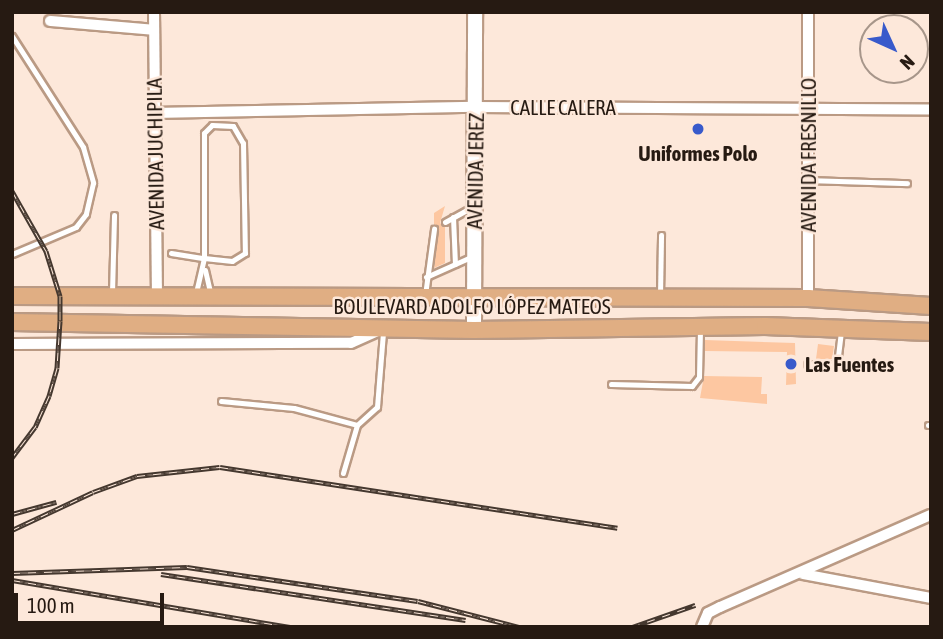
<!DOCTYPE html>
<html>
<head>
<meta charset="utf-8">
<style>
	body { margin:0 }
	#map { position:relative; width:943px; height:639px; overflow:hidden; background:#fde8da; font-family:"Asap Condensed",sans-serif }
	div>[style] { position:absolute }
	.building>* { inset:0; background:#fdc7a1 }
	.roads { filter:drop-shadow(2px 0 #ba9a84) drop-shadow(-2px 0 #ba9a84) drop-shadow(0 2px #ba9a84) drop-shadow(0 -2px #ba9a84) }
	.lane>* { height:5px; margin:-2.5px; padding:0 2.5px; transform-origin:2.5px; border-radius:2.5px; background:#fff }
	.street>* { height:10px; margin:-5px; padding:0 5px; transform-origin:5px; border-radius:5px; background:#fff }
	.secondary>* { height:14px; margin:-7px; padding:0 7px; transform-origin:7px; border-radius:7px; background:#fff }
	.primary>* { height:16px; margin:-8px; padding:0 8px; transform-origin:8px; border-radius:8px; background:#e0ae83 }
	.rail>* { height:5px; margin-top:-2.5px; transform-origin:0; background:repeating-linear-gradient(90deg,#fde8da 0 8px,#45382f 0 16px); box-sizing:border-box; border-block:2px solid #45382f }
	.dots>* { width:19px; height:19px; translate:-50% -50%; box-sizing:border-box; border:4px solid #fde8da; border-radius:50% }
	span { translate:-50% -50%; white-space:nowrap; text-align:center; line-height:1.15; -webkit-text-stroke:5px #fde8da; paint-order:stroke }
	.street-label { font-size:21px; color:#261a12 }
	.poi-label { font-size:21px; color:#261a12; font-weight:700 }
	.left { translate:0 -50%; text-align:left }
	.frame { position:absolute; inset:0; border:14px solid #261a12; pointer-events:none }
	.north { position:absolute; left:859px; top:14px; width:70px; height:70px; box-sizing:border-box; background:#fde8da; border:2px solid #a7968a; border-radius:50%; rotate:135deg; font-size:19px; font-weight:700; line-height:28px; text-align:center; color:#261a12 }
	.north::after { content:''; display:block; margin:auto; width:24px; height:32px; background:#385acb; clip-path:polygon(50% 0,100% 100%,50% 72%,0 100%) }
	.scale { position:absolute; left:14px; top:593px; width:150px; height:32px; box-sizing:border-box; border:4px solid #261a12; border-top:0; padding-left:9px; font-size:21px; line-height:24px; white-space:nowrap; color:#261a12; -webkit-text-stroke:5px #fde8da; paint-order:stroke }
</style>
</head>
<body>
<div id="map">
	<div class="building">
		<div style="clip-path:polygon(445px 206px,440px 223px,445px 227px,445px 263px,434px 268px,439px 229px,434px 224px,434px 213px)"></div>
		<div style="clip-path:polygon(705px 340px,795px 343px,796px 384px,786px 385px,787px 352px,705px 351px)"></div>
		<div style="clip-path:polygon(818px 344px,834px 346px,832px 359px,816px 359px)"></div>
		<div style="clip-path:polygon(704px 376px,762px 377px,761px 394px,767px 394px,767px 404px,700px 398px)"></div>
	</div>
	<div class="roads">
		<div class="lane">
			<div style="left:12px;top:36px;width:132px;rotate:57.4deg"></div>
			<div style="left:83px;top:147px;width:37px;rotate:74deg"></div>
			<div style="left:93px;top:183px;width:32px;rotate:103deg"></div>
			<div style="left:86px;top:214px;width:16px;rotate:128deg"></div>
			<div style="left:76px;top:227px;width:69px;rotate:157.1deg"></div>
			<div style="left:809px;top:180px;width:98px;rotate:1.8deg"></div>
			<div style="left:453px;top:217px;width:47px;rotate:87.6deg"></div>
			<div style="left:445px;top:222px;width:31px;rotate:-29deg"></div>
			<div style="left:171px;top:253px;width:33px;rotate:9deg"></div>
			<div style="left:204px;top:258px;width:125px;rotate:-90deg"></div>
			<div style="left:204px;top:133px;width:11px;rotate:-45deg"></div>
			<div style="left:212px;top:125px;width:21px;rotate:3deg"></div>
			<div style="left:233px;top:126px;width:20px;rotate:60deg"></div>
			<div style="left:243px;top:143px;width:110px;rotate:89deg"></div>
			<div style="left:245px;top:253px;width:15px;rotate:148deg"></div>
			<div style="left:232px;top:261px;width:28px;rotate:-174deg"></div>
			<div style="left:204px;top:258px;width:36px;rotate:103deg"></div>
			<div style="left:205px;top:270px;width:26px;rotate:77deg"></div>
			<div style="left:426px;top:277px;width:51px;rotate:-24.1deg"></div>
			<div style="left:112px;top:293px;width:78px;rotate:-88.5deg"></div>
			<div style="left:425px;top:295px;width:67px;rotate:-82.2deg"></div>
			<div style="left:660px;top:295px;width:60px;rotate:-89deg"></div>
			<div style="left:807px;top:364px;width:30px"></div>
			<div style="left:837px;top:364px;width:32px;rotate:-83deg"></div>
			<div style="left:611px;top:384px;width:81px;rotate:1.4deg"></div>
			<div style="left:692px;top:386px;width:11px;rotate:-52deg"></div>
			<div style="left:699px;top:377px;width:48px;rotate:-88.8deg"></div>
			<div style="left:221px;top:401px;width:73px;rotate:5.5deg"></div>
			<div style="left:294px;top:408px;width:65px;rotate:15.1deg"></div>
			<div style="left:357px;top:425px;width:50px;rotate:106.3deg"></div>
			<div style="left:357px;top:425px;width:27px;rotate:-42deg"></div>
			<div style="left:377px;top:407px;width:75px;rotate:-85.4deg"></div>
			<div style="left:928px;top:425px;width:3px"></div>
		</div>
		<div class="street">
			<div style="left:154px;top:12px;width:284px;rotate:89.4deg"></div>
			<div style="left:50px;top:21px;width:104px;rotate:4.9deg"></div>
			<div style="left:153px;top:113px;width:322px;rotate:-1.1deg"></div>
			<div style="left:475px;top:107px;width:456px;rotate:0.3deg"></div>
			<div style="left:808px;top:298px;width:286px;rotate:-90deg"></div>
			<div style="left:12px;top:344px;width:339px;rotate:-0.2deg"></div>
			<div style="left:351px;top:343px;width:30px;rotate:-24deg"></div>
			<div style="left:803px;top:574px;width:130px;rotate:10.6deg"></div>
			<div style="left:702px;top:627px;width:15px;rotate:-67deg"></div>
			<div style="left:708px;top:613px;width:13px;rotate:-27deg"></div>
			<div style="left:720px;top:607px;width:230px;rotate:-23.6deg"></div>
		</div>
		<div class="secondary">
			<div style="left:474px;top:330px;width:318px;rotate:-89.8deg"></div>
		</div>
		<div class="primary">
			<div style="left:12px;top:296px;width:796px;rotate:0.14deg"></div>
			<div style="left:808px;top:298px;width:123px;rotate:3.7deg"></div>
			<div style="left:12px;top:322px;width:462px;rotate:1deg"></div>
			<div style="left:474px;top:330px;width:291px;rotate:-0.8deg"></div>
			<div style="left:765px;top:326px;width:166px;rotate:2.1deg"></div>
		</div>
	</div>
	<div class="rail">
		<div style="left:12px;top:191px;width:69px;rotate:60.5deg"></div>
		<div style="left:46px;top:251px;width:47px;rotate:72.7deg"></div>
		<div style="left:60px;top:296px;width:25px;rotate:90deg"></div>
		<div style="left:60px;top:321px;width:47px;rotate:93.7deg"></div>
		<div style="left:57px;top:368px;width:29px;rotate:106deg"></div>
		<div style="left:49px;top:396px;width:34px;rotate:114deg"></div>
		<div style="left:35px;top:427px;width:39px;rotate:127deg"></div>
		<div style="left:12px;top:514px;width:46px;rotate:-15.3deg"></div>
		<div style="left:12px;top:530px;width:89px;rotate:-25.1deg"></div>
		<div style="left:93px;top:492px;width:47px;rotate:-20deg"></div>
		<div style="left:137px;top:476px;width:83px;rotate:-6.2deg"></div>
		<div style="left:220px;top:467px;width:402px;rotate:8.7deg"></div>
		<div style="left:12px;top:573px;width:175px;rotate:-2deg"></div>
		<div style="left:187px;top:567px;width:233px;rotate:8.4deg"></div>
		<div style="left:418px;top:601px;width:104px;rotate:14.4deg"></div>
		<div style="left:161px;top:574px;width:308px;rotate:8.6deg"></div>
		<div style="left:12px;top:580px;width:282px;rotate:9.6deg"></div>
		<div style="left:632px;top:627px;width:67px;rotate:-19.2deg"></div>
	</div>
	<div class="dots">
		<div style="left:698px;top:129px;background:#385acb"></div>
		<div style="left:791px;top:364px;background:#385acb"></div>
	</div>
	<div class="street-label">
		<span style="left:563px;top:107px">CALLE CALERA</span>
		<span style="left:155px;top:154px;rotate:-91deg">AVENIDA JUCHIPILA</span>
		<span style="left:808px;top:155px;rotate:-90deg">AVENIDA FRESNILLO</span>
		<span style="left:475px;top:171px;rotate:-89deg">AVENIDA JEREZ</span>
		<span style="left:472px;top:306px">BOULEVARD ADOLFO LÓPEZ MATEOS</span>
	</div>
	<div class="poi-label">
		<span style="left:698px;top:153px">Uniformes Polo</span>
		<span class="left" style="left:805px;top:364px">Las Fuentes</span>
	</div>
	<div class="frame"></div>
	<div class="north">N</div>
	<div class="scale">100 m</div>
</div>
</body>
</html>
